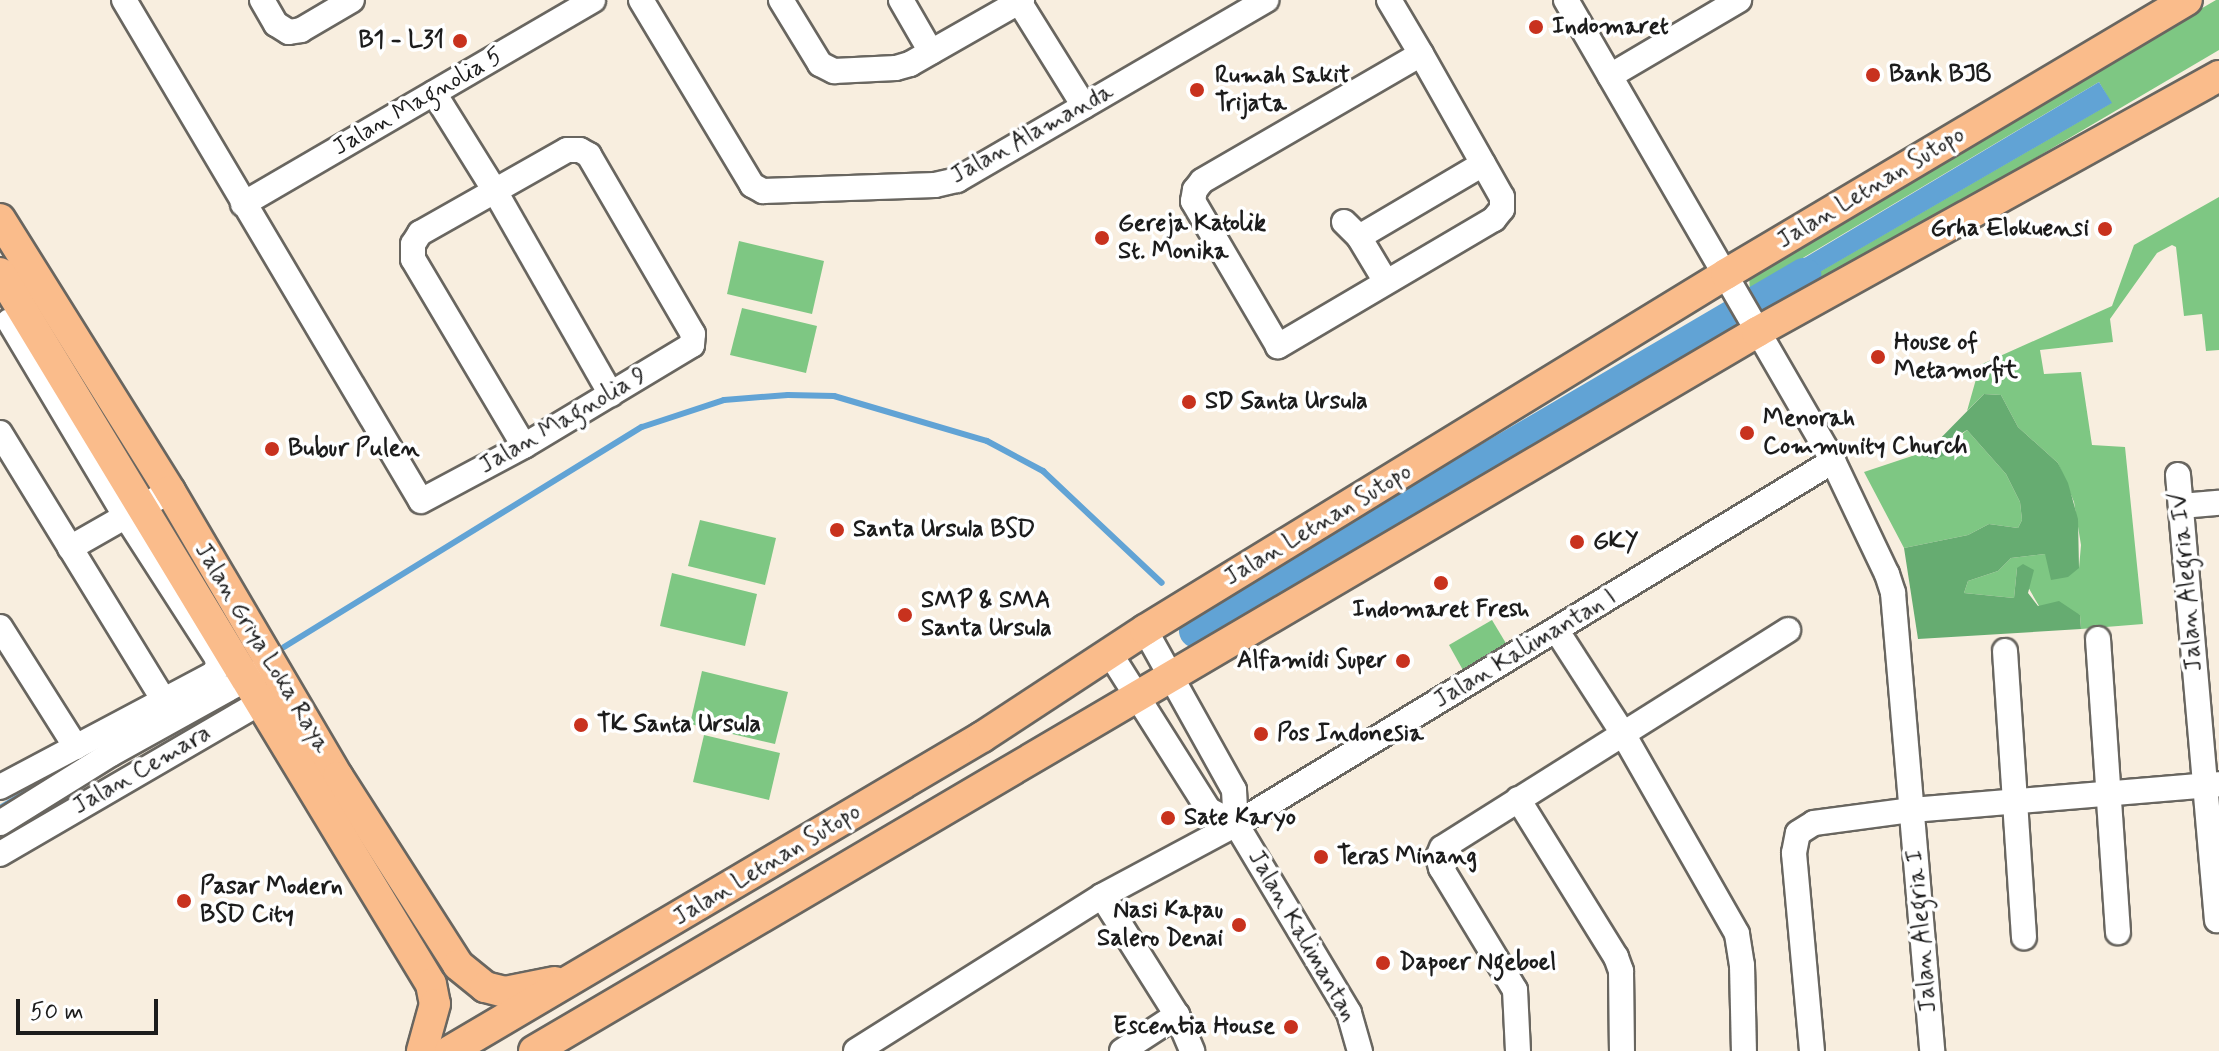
<!DOCTYPE html>
<html>
<head>
<meta charset="utf-8">
<style>
	body { margin:0 }
	#map { position:relative; width:2219px; height:1051px; overflow:hidden; background:#f8eedf; font-family:Mynerve,sans-serif }
	div>[style] { position:absolute }
	.green>* { inset:0; background:#7ec783 }
	.forest>* { inset:0; background:#66ac71 }
	.water>* { inset:0; background:#61a3d5 }
	.stream>* { height:6px; margin:-3px; padding:0 3px; transform-origin:3px; border-radius:3px; background:#61a3d5 }
	.river>* { height:34px; margin:-17px; padding:0 17px; transform-origin:17px; border-radius:17px; background:#61a3d5 }
	.roads { filter:drop-shadow(2px 0 #696660) drop-shadow(-2px 0 #696660) drop-shadow(0 2px #696660) drop-shadow(0 -2px #696660) }
	.minor>* { height:24px; margin:-12px; padding:0 12px; transform-origin:12px; border-radius:12px; background:#fff }
	.major>* { height:30px; margin:-15px; padding:0 15px; transform-origin:15px; border-radius:15px; background:#fabc8b }
	.dots>* { width:22px; height:22px; translate:-50% -50%; box-sizing:border-box; border:4px solid #fff; border-radius:50% }
	span { translate:-50% -50%; white-space:nowrap; text-align:center; line-height:1.15; -webkit-text-stroke:7px #fff; paint-order:stroke }
	.poi-label { font-size:24px; color:#1c1c1c; font-weight:700 }
	.left { translate:0 -50%; text-align:left }
	.right { translate:-100% -50%; text-align:right }
	.street-label { font-size:24px; color:#1c1c1c }
	.scale { position:absolute; left:16px; top:999px; width:142px; height:36px; box-sizing:border-box; border:4px solid #1c1c1c; border-top:0; padding-left:10px; font-size:24px; line-height:28px; white-space:nowrap; color:#1c1c1c; -webkit-text-stroke:6px #fff; paint-order:stroke }
</style>
</head>
<body>
<div id="map">
	<div class="green">
		<div style="clip-path:polygon(evenodd,2216px 0,2219px 0,2219px 50px,1770px 314px,1758px 310px,1750px 296px,1749px 272px,2216px 0,2099px 82px,2111px 103px,1767px 302px,1759px 284px,2099px 82px)"></div>
		<div style="clip-path:polygon(2219px 197px,2219px 350px,2206px 351px,2202px 314px,2184px 316px,2176px 247px,2172px 245px,2157px 253px,2110px 319px,2113px 342px,2040px 350px,2044px 374px,2081px 372px,2092px 445px,2125px 447px,2143px 624px,2081px 629px,2080px 615px,2039px 606px,2017px 568px,2014px 598px,1964px 593px,1968px 581px,1998px 571px,2011px 558px,2045px 554px,2079px 568px,2081px 545px,2074px 502px,2058px 463px,2018px 427px,2001px 395px,1984px 394px,1967px 411px,1980px 365px,2112px 306px,2134px 245px)"></div>
		<div style="clip-path:polygon(739px 241px,824px 261px,812px 314px,727px 294px)"></div>
		<div style="clip-path:polygon(742px 308px,817px 326px,806px 373px,730px 355px)"></div>
		<div style="clip-path:polygon(1967px 430px,2006px 474px,2020px 502px,2022px 520px,2018px 528px,1989px 524px,1968px 535px,1904px 548px,1864px 472px,1921px 453px,1932px 460px)"></div>
		<div style="clip-path:polygon(700px 520px,776px 538px,765px 585px,688px 566px)"></div>
		<div style="clip-path:polygon(672px 573px,757px 594px,745px 646px,660px 626px)"></div>
		<div style="clip-path:polygon(1492px 620px,1507px 645px,1464px 672px,1449px 645px)"></div>
		<div style="clip-path:polygon(702px 671px,788px 692px,775px 744px,690px 724px)"></div>
		<div style="clip-path:polygon(704px 735px,780px 753px,769px 800px,693px 782px)"></div>
	</div>
	<div class="forest">
		<div style="clip-path:polygon(1984px 394px,2001px 395px,2018px 427px,2058px 463px,2068px 483px,2078px 519px,2079px 568px,2068px 577px,2051px 580px,2045px 554px,2011px 558px,1998px 571px,1968px 581px,1964px 593px,2014px 598px,2017px 568px,2023px 564px,2034px 570px,2028px 593px,2038px 606px,2059px 601px,2080px 615px,2081px 629px,1918px 639px,1904px 548px,1968px 535px,1989px 524px,2018px 528px,2022px 520px,2020px 502px,2006px 474px,1967px 430px,1959px 435px,1959px 448px,1951px 453px,1932px 460px,1921px 453px,1928px 451px)"></div>
	</div>
	<div class="water">
		<div style="clip-path:polygon(2099px 82px,2112px 103px,1768px 302px,1759px 285px)"></div>
	</div>
	<div class="stream">
		<div style="left:284px;top:647px;width:420px;rotate:-31.6deg"></div>
		<div style="left:642px;top:427px;width:86px;rotate:-18.2deg"></div>
		<div style="left:724px;top:400px;width:64px;rotate:-4.5deg"></div>
		<div style="left:788px;top:395px;width:46px;rotate:1.2deg"></div>
		<div style="left:834px;top:396px;width:159px;rotate:16.4deg"></div>
		<div style="left:987px;top:441px;width:64px;rotate:28.2deg"></div>
		<div style="left:1043px;top:471px;width:163px;rotate:43.3deg"></div>
		<div style="left:0;top:808px;width:56px;rotate:-31.1deg"></div>
	</div>
	<div class="river">
		<div style="left:1196px;top:631px;width:705px;rotate:-30.35deg"></div>
	</div>
	<div class="roads">
		<div class="minor">
			<div style="left:124px;top:0;width:582px;rotate:59.34deg"></div>
			<div style="left:421px;top:501px;width:117px;rotate:-28.1deg"></div>
			<div style="left:524px;top:446px;width:196px;rotate:-31deg"></div>
			<div style="left:692px;top:345px;width:11px;rotate:-85deg"></div>
			<div style="left:693px;top:334px;width:207px;rotate:-120.2deg"></div>
			<div style="left:589px;top:155px;width:10px;rotate:-151deg"></div>
			<div style="left:580px;top:150px;width:13px;rotate:180deg"></div>
			<div style="left:567px;top:150px;width:169px;rotate:150.5deg"></div>
			<div style="left:420px;top:233px;width:13px;rotate:122deg"></div>
			<div style="left:413px;top:244px;width:15px;rotate:90deg"></div>
			<div style="left:413px;top:259px;width:217px;rotate:59.3deg"></div>
			<div style="left:262px;top:0;width:28px;rotate:60deg"></div>
			<div style="left:276px;top:24px;width:15px;rotate:32deg"></div>
			<div style="left:289px;top:32px;width:12px;rotate:-9deg"></div>
			<div style="left:301px;top:30px;width:59px;rotate:-30.5deg"></div>
			<div style="left:641px;top:0;width:216px;rotate:59deg"></div>
			<div style="left:752px;top:185px;width:13px;rotate:29deg"></div>
			<div style="left:763px;top:191px;width:172px;rotate:-2deg"></div>
			<div style="left:935px;top:185px;width:23px;rotate:-13deg"></div>
			<div style="left:957px;top:180px;width:358px;rotate:-30.2deg"></div>
			<div style="left:781px;top:0;width:75px;rotate:58.6deg"></div>
			<div style="left:820px;top:64px;width:16px;rotate:27deg"></div>
			<div style="left:834px;top:71px;width:62px;rotate:-2.8deg"></div>
			<div style="left:896px;top:68px;width:15px;rotate:-16deg"></div>
			<div style="left:910px;top:64px;width:129px;rotate:-29.7deg"></div>
			<div style="left:901px;top:0;width:60px;rotate:60deg"></div>
			<div style="left:1018px;top:0;width:125px;rotate:58.1deg"></div>
			<div style="left:1389px;top:0;width:63px;rotate:59.3deg"></div>
			<div style="left:1421px;top:54px;width:164px;rotate:60.5deg"></div>
			<div style="left:1502px;top:197px;width:12px;rotate:90deg"></div>
			<div style="left:1502px;top:209px;width:13px;rotate:129deg"></div>
			<div style="left:1494px;top:219px;width:251px;rotate:149.5deg"></div>
			<div style="left:1278px;top:346px;width:168px;rotate:-120.4deg"></div>
			<div style="left:1193px;top:201px;width:11px;rotate:-80deg"></div>
			<div style="left:1195px;top:190px;width:11px;rotate:-52deg"></div>
			<div style="left:1202px;top:181px;width:253px;rotate:-30.1deg"></div>
			<div style="left:1566px;top:0;width:533px;rotate:59.92deg"></div>
			<div style="left:1833px;top:461px;width:125px;rotate:64.5deg"></div>
			<div style="left:1887px;top:574px;width:20px;rotate:72deg"></div>
			<div style="left:1893px;top:593px;width:460px;rotate:85.1deg"></div>
			<div style="left:1610px;top:76px;width:150px;rotate:-30.5deg"></div>
			<div style="left:434px;top:93px;width:115px;rotate:58.1deg"></div>
			<div style="left:495px;top:191px;width:234px;rotate:60.3deg"></div>
			<div style="left:243px;top:204px;width:405px;rotate:-30.2deg"></div>
			<div style="left:1344px;top:222px;width:21px;rotate:45deg"></div>
			<div style="left:1359px;top:237px;width:52px;rotate:59deg"></div>
			<div style="left:1359px;top:237px;width:144px;rotate:-30.5deg"></div>
			<div style="left:0;top:433px;width:312px;rotate:58.5deg"></div>
			<div style="left:2178px;top:475px;width:447px;rotate:85deg"></div>
			<div style="left:2181px;top:506px;width:38px;rotate:-5deg"></div>
			<div style="left:70px;top:548px;width:115px;rotate:-29.7deg"></div>
			<div style="left:0;top:627px;width:142px;rotate:57.7deg"></div>
			<div style="left:1145px;top:630px;width:183px;rotate:60.9deg"></div>
			<div style="left:1234px;top:790px;width:34px;rotate:87deg"></div>
			<div style="left:1236px;top:824px;width:220px;rotate:59.1deg"></div>
			<div style="left:1349px;top:1013px;width:40px;rotate:74deg"></div>
			<div style="left:1557px;top:631px;width:120px;rotate:57.2deg"></div>
			<div style="left:1622px;top:732px;width:232px;rotate:60.3deg"></div>
			<div style="left:1737px;top:934px;width:31px;rotate:81deg"></div>
			<div style="left:1742px;top:965px;width:86px;rotate:88.7deg"></div>
			<div style="left:2098px;top:639px;width:294px;rotate:86.1deg"></div>
			<div style="left:2005px;top:651px;width:287px;rotate:86.2deg"></div>
			<div style="left:1109px;top:652px;width:187px;rotate:57.7deg"></div>
			<div style="left:1209px;top:810px;width:30px;rotate:27deg"></div>
			<div style="left:0;top:787px;width:241px;rotate:-27.9deg"></div>
			<div style="left:213px;top:674px;width:9px;rotate:-54deg"></div>
			<div style="left:218px;top:667px;width:9px;rotate:-96deg"></div>
			<div style="left:217px;top:658px;width:168px;rotate:-122.8deg"></div>
			<div style="left:126px;top:517px;width:228px;rotate:-120.8deg"></div>
			<div style="left:1518px;top:799px;width:186px;rotate:58.2deg"></div>
			<div style="left:1616px;top:957px;width:15px;rotate:70deg"></div>
			<div style="left:1621px;top:971px;width:80px;rotate:89.3deg"></div>
			<div style="left:0;top:823px;width:131px;rotate:-31.9deg"></div>
			<div style="left:111px;top:754px;width:169px;rotate:-29deg"></div>
			<div style="left:0;top:854px;width:318px;rotate:-30.2deg"></div>
			<div style="left:1102px;top:896px;width:141px;rotate:57.8deg"></div>
			<div style="left:1177px;top:1015px;width:39px;rotate:67deg"></div>
			<div style="left:856px;top:1051px;width:291px;rotate:-32.2deg"></div>
			<div style="left:1102px;top:896px;width:152px;rotate:-28.2deg"></div>
			<div style="left:1236px;top:824px;width:699px;rotate:-31.3deg"></div>
			<div style="left:1122px;top:1051px;width:66px;rotate:-33.2deg"></div>
			<div style="left:1518px;top:1051px;width:61px;rotate:-92.8deg"></div>
			<div style="left:1515px;top:990px;width:143px;rotate:-121.2deg"></div>
			<div style="left:1441px;top:868px;width:11px;rotate:-105deg"></div>
			<div style="left:1438px;top:857px;width:10px;rotate:-66deg"></div>
			<div style="left:1442px;top:848px;width:409px;rotate:-32.2deg"></div>
			<div style="left:1812px;top:1051px;width:199px;rotate:-95.2deg"></div>
			<div style="left:1794px;top:853px;width:20px;rotate:-79deg"></div>
			<div style="left:1798px;top:833px;width:19px;rotate:-32deg"></div>
			<div style="left:1814px;top:823px;width:99px;rotate:-7.6deg"></div>
			<div style="left:1912px;top:810px;width:308px;rotate:-4.8deg"></div>
		</div>
		<div class="major">
			<div style="left:0;top:219px;width:321px;rotate:58deg"></div>
			<div style="left:170px;top:491px;width:332px;rotate:59.6deg"></div>
			<div style="left:338px;top:777px;width:223px;rotate:57.4deg"></div>
			<div style="left:458px;top:965px;width:35px;rotate:39deg"></div>
			<div style="left:485px;top:987px;width:21px;rotate:14deg"></div>
			<div style="left:505px;top:992px;width:51px;rotate:-11.3deg"></div>
			<div style="left:0;top:273px;width:831px;rotate:58.78deg"></div>
			<div style="left:431px;top:984px;width:20px;rotate:79deg"></div>
			<div style="left:435px;top:1004px;width:49px;rotate:105.5deg"></div>
			<div style="left:450px;top:1051px;width:618px;rotate:-30.55deg"></div>
			<div style="left:982px;top:737px;width:195px;rotate:-33.3deg"></div>
			<div style="left:1145px;top:630px;width:681px;rotate:-31.5deg"></div>
			<div style="left:1726px;top:274px;width:536px;rotate:-30.73deg"></div>
			<div style="left:534px;top:1051px;width:1419px;rotate:-30.45deg"></div>
			<div style="left:1757px;top:332px;width:528px;rotate:-28.99deg"></div>
		</div>
	</div>
	<div class="dots">
		<div style="left:1536px;top:27px;background:#c8321e"></div>
		<div style="left:460px;top:41px;background:#c8321e"></div>
		<div style="left:1873px;top:75px;background:#c8321e"></div>
		<div style="left:1197px;top:90px;background:#c8321e"></div>
		<div style="left:2105px;top:229px;background:#c8321e"></div>
		<div style="left:1102px;top:238px;background:#c8321e"></div>
		<div style="left:1878px;top:357px;background:#c8321e"></div>
		<div style="left:1189px;top:402px;background:#c8321e"></div>
		<div style="left:1747px;top:433px;background:#c8321e"></div>
		<div style="left:272px;top:449px;background:#c8321e"></div>
		<div style="left:837px;top:530px;background:#c8321e"></div>
		<div style="left:1577px;top:542px;background:#c8321e"></div>
		<div style="left:1441px;top:583px;background:#c8321e"></div>
		<div style="left:905px;top:615px;background:#c8321e"></div>
		<div style="left:1403px;top:661px;background:#c8321e"></div>
		<div style="left:581px;top:725px;background:#c8321e"></div>
		<div style="left:1261px;top:734px;background:#c8321e"></div>
		<div style="left:1168px;top:818px;background:#c8321e"></div>
		<div style="left:1321px;top:857px;background:#c8321e"></div>
		<div style="left:184px;top:901px;background:#c8321e"></div>
		<div style="left:1239px;top:925px;background:#c8321e"></div>
		<div style="left:1383px;top:963px;background:#c8321e"></div>
		<div style="left:1291px;top:1027px;background:#c8321e"></div>
	</div>
	<div class="poi-label">
		<span class="left" style="left:1552px;top:27px">Indomaret</span>
		<span class="right" style="left:444px;top:41px">B1 - L31</span>
		<span class="left" style="left:1889px;top:75px">Bank BJB</span>
		<span class="left" style="left:1215px;top:90px">Rumah Sakit<br>Trijata</span>
		<span class="left" style="left:1118px;top:238px">Gereja Katolik<br>St. Monika</span>
		<span class="right" style="left:2089px;top:229px">Grha Elokuensi</span>
		<span class="left" style="left:1894px;top:357px">House of<br>Metamorfit</span>
		<span class="left" style="left:1205px;top:402px">SD Santa Ursula</span>
		<span class="left" style="left:1763px;top:433px">Menorah<br>Community Church</span>
		<span class="left" style="left:288px;top:449px">Bubur Pulen</span>
		<span class="left" style="left:853px;top:530px">Santa Ursula BSD</span>
		<span class="left" style="left:1593px;top:542px">GKY</span>
		<span class="left" style="left:921px;top:615px">SMP &amp; SMA<br>Santa Ursula</span>
		<span style="left:1441px;top:610px">Indomaret Fresh</span>
		<span class="right" style="left:1387px;top:661px">Alfamidi Super</span>
		<span class="left" style="left:597px;top:725px">TK Santa Ursula</span>
		<span class="left" style="left:1277px;top:734px">Pos Indonesia</span>
		<span class="left" style="left:1184px;top:818px">Sate Karyo</span>
		<span class="left" style="left:1337px;top:857px">Teras Minang</span>
		<span class="left" style="left:200px;top:901px">Pasar Modern<br>BSD City</span>
		<span class="right" style="left:1223px;top:925px">Nasi Kapau<br>Salero Denai</span>
		<span class="left" style="left:1399px;top:963px">Dapoer Ngeboel</span>
		<span class="right" style="left:1275px;top:1027px">Escentia House</span>
	</div>
	<div class="street-label">
		<span style="left:418px;top:102px;rotate:-30deg">Jalan Magnolia 5</span>
		<span style="left:1032px;top:134px;rotate:-29deg">Jalan Alamanda</span>
		<span style="left:1871px;top:188px;rotate:-31deg">Jalan Letnan Sutopo</span>
		<span style="left:563px;top:421px;rotate:-30deg">Jalan Magnolia 9</span>
		<span style="left:1318px;top:525px;rotate:-31deg">Jalan Letnan Sutopo</span>
		<span style="left:2187px;top:582px;rotate:-95deg">Jalan Alegria IV</span>
		<span style="left:262px;top:648px;rotate:59deg">Jalan Griya Loka Raya</span>
		<span style="left:1525px;top:649px;rotate:-31deg">Jalan Kalimantan I</span>
		<span style="left:142px;top:770px;rotate:-30deg">Jalan Cemara</span>
		<span style="left:767px;top:865px;rotate:-31deg">Jalan Letnan Sutopo</span>
		<span style="left:1922px;top:931px;rotate:-95deg">Jalan Alegria I</span>
		<span style="left:1302px;top:936px;rotate:60deg">Jalan Kalimantan</span>
	</div>
	<div class="scale">50 m</div>
</div>
</body>
</html>
